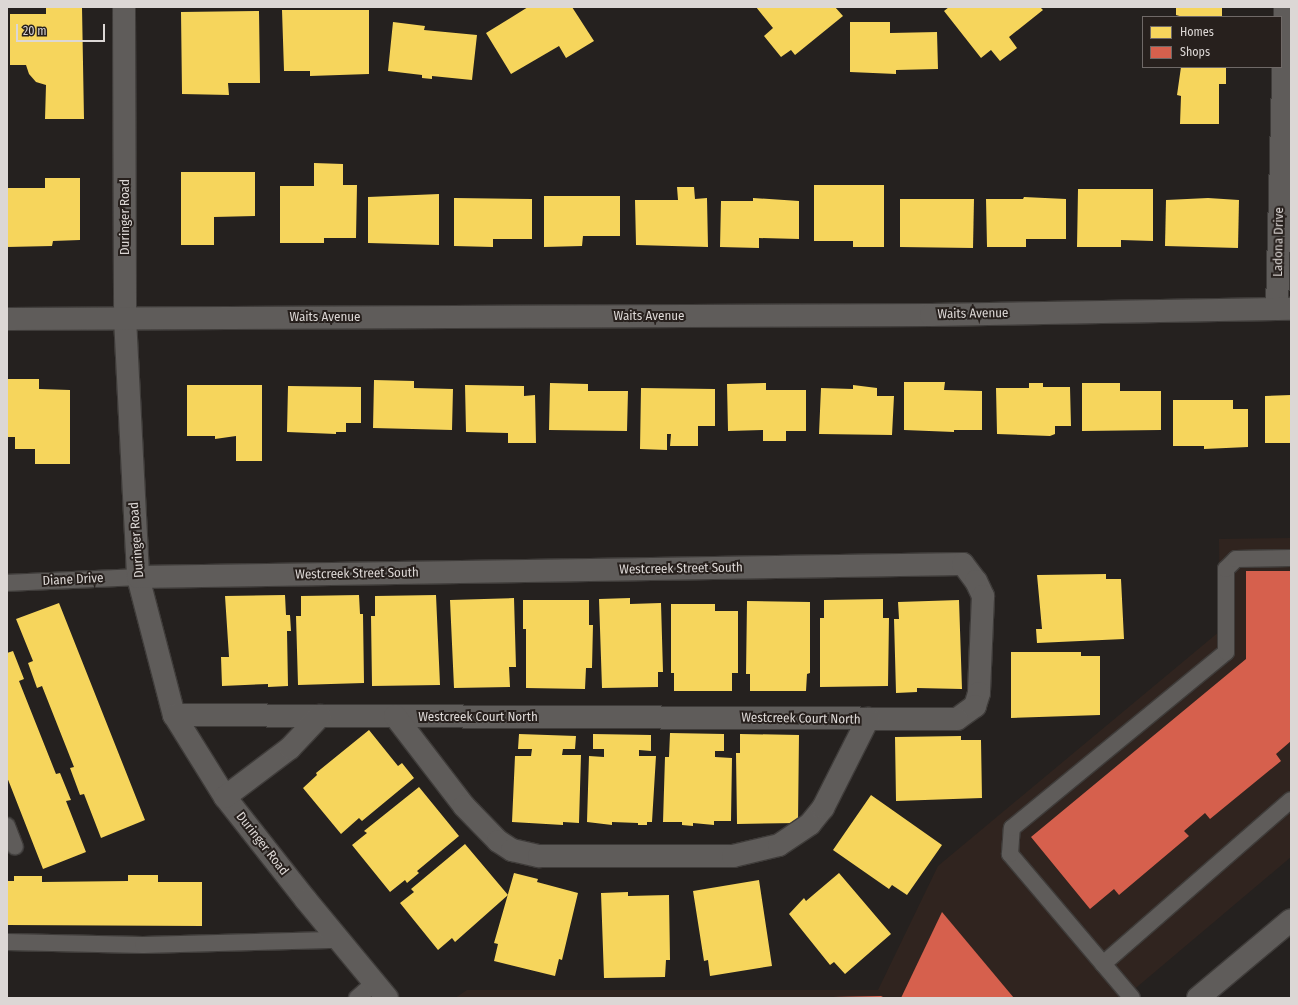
<!DOCTYPE html>
<html>
<head>
<meta charset="utf-8">
<style>
	body { margin:0 }
	#map { position:relative; width:1298px; height:1005px; overflow:hidden; background:#25211f; font-family:"Fira Sans Condensed",sans-serif }
	div>[style] { position:absolute }
	.built>* { inset:0; background:#30241f }
	.homes>* { inset:0; background:#f6d55c }
	.shops>* { inset:0; background:#d6604d }
	.roads { filter:drop-shadow(1px 0 #3f3c3a) drop-shadow(-1px 0 #3f3c3a) drop-shadow(0 1px #3f3c3a) drop-shadow(0 -1px #3f3c3a) }
	.lane>* { height:16px; margin:-8px; padding:0 8px; transform-origin:8px; border-radius:8px; background:#5f5c5a }
	.street>* { height:22px; margin:-11px; padding:0 11px; transform-origin:11px; border-radius:11px; background:#5f5c5a }
	.secondary>* { height:22px; margin:-11px; padding:0 11px; transform-origin:11px; border-radius:11px; background:#5f5c5a }
	span { translate:-50% -50%; white-space:nowrap; text-align:center; line-height:1.15; -webkit-text-stroke:4px #27201d; paint-order:stroke }
	.street-label { font-size:13px; color:#dcd7d5 }
	.frame { position:absolute; inset:0; border:8px solid #dcd7d5; pointer-events:none }
	.legend { position:absolute; left:1142px; top:16px; width:140px; height:52px; box-sizing:border-box; background:#27201d; border:1px solid #6f6967; margin:0; padding:5px 7px; list-style:none; font-size:12px; color:#dcd7d5 }
	.legend li { display:flex; align-items:center; gap:8px; height:20px }
	.legend b { width:20px; border:1px solid #6f6967 }
	.scale { position:absolute; left:16px; top:24px; width:89px; height:18px; box-sizing:border-box; border:2px solid #dcd7d5; border-top:0; padding-left:5px; font-size:12px; line-height:14px; white-space:nowrap; color:#dcd7d5; -webkit-text-stroke:3px #27201d; paint-order:stroke }
</style>
</head>
<body>
<div id="map">
	<div class="built">
		<div style="clip-path:polygon(1291px 538px,1291px 857px,1124px 998px,455px 998px,467px 990px,878px 990px,938px 866px,1220px 631px,1219px 539px)"></div>
	</div>
	<div class="homes">
		<div style="clip-path:polygon(46px 7px,82px 7px,84px 119px,45px 119px,46px 85px,36px 82px,29px 74px,26px 65px,10px 65px,10px 14px,46px 14px)"></div>
		<div style="clip-path:polygon(528px 7px,572px 7px,594px 41px,566px 58px,559px 46px,511px 74px,486px 33px)"></div>
		<div style="clip-path:polygon(756px 7px,835px 7px,843px 16px,795px 55px,791px 50px,781px 57px,764px 36px,773px 28px)"></div>
		<div style="clip-path:polygon(949px 7px,1040px 7px,1043px 10px,1009px 37px,1017px 48px,1000px 61px,991px 50px,981px 58px,944px 11px)"></div>
		<div style="clip-path:polygon(1176px 7px,1222px 7px,1222px 17px,1183px 17px,1176px 15px)"></div>
		<div style="clip-path:polygon(282px 10px,369px 10px,369px 74px,310px 76px,310px 71px,284px 71px)"></div>
		<div style="clip-path:polygon(259px 11px,260px 83px,228px 83px,229px 95px,182px 94px,181px 12px)"></div>
		<div style="clip-path:polygon(393px 22px,425px 26px,424px 30px,477px 35px,472px 80px,432px 76px,432px 79px,422px 78px,422px 75px,388px 71px)"></div>
		<div style="clip-path:polygon(850px 22px,890px 22px,890px 33px,937px 32px,938px 69px,896px 70px,896px 74px,850px 72px)"></div>
		<div style="clip-path:polygon(1181px 67px,1226px 67px,1226px 84px,1219px 84px,1219px 124px,1180px 124px,1181px 96px,1177px 95px)"></div>
		<div style="clip-path:polygon(314px 163px,343px 164px,343px 185px,357px 185px,356px 238px,324px 238px,324px 243px,280px 243px,280px 186px,314px 186px)"></div>
		<div style="clip-path:polygon(181px 172px,255px 172px,255px 216px,214px 217px,214px 245px,181px 245px)"></div>
		<div style="clip-path:polygon(45px 178px,80px 178px,80px 240px,53px 241px,52px 246px,7px 247px,7px 188px,45px 188px)"></div>
		<div style="clip-path:polygon(814px 185px,884px 185px,884px 247px,853px 247px,853px 241px,814px 241px)"></div>
		<div style="clip-path:polygon(677px 187px,694px 187px,695px 199px,707px 198px,708px 247px,636px 245px,635px 200px,678px 200px)"></div>
		<div style="clip-path:polygon(1078px 189px,1153px 189px,1153px 241px,1121px 240px,1121px 247px,1077px 247px)"></div>
		<div style="clip-path:polygon(439px 194px,439px 245px,368px 243px,368px 197px)"></div>
		<div style="clip-path:polygon(544px 196px,620px 196px,620px 236px,583px 236px,582px 246px,544px 247px)"></div>
		<div style="clip-path:polygon(1024px 197px,1066px 199px,1066px 239px,1026px 239px,1026px 247px,987px 247px,986px 199px,1023px 199px)"></div>
		<div style="clip-path:polygon(454px 198px,532px 199px,532px 239px,493px 239px,493px 247px,454px 246px)"></div>
		<div style="clip-path:polygon(753px 198px,799px 201px,799px 239px,759px 238px,759px 248px,720px 247px,721px 201px,753px 201px)"></div>
		<div style="clip-path:polygon(1208px 198px,1239px 200px,1238px 248px,1165px 246px,1166px 200px)"></div>
		<div style="clip-path:polygon(900px 199px,974px 199px,973px 248px,900px 247px)"></div>
		<div style="clip-path:polygon(7px 379px,39px 379px,39px 389px,70px 390px,70px 464px,35px 464px,35px 449px,15px 449px,15px 437px,7px 437px)"></div>
		<div style="clip-path:polygon(374px 380px,414px 381px,414px 388px,453px 389px,452px 430px,373px 428px)"></div>
		<div style="clip-path:polygon(904px 382px,945px 382px,944px 390px,982px 391px,982px 430px,954px 430px,954px 432px,904px 430px)"></div>
		<div style="clip-path:polygon(550px 383px,588px 384px,588px 391px,628px 391px,627px 431px,549px 430px)"></div>
		<div style="clip-path:polygon(766px 383px,766px 390px,806px 390px,806px 431px,786px 431px,786px 441px,763px 441px,763px 430px,728px 431px,727px 384px)"></div>
		<div style="clip-path:polygon(1029px 383px,1043px 383px,1043px 387px,1070px 387px,1071px 426px,1055px 426px,1055px 434px,1050px 436px,997px 434px,996px 388px,1029px 388px)"></div>
		<div style="clip-path:polygon(1082px 383px,1120px 383px,1120px 391px,1161px 391px,1161px 430px,1082px 431px)"></div>
		<div style="clip-path:polygon(187px 385px,262px 385px,262px 461px,236px 461px,236px 436px,215px 439px,215px 436px,187px 436px)"></div>
		<div style="clip-path:polygon(465px 385px,524px 386px,524px 396px,535px 395px,536px 443px,508px 443px,508px 433px,466px 432px)"></div>
		<div style="clip-path:polygon(853px 385px,877px 388px,877px 396px,894px 396px,892px 435px,819px 434px,821px 388px,853px 389px)"></div>
		<div style="clip-path:polygon(288px 386px,361px 387px,361px 423px,346px 423px,346px 432px,336px 432px,336px 434px,287px 432px)"></div>
		<div style="clip-path:polygon(641px 388px,715px 389px,715px 426px,698px 426px,698px 446px,670px 446px,671px 434px,667px 434px,667px 450px,640px 449px)"></div>
		<div style="clip-path:polygon(1291px 395px,1291px 443px,1265px 443px,1265px 396px)"></div>
		<div style="clip-path:polygon(1173px 400px,1233px 400px,1233px 409px,1248px 409px,1248px 447px,1204px 449px,1204px 446px,1173px 446px)"></div>
		<div style="clip-path:polygon(1106px 574px,1106px 579px,1121px 579px,1124px 639px,1037px 643px,1036px 629px,1042px 629px,1037px 575px)"></div>
		<div style="clip-path:polygon(285px 595px,286px 615px,290px 615px,291px 631px,287px 631px,288px 686px,268px 687px,268px 684px,222px 686px,221px 657px,229px 657px,225px 596px)"></div>
		<div style="clip-path:polygon(359px 595px,360px 614px,363px 614px,364px 683px,298px 685px,296px 616px,301px 616px,301px 596px)"></div>
		<div style="clip-path:polygon(436px 595px,440px 685px,372px 686px,371px 616px,375px 616px,375px 596px)"></div>
		<div style="clip-path:polygon(514px 598px,516px 667px,509px 667px,510px 687px,454px 688px,450px 600px)"></div>
		<div style="clip-path:polygon(630px 598px,630px 604px,661px 603px,663px 672px,658px 672px,658px 687px,602px 688px,599px 599px)"></div>
		<div style="clip-path:polygon(883px 599px,883px 618px,889px 618px,888px 686px,820px 687px,820px 618px,824px 618px,824px 600px)"></div>
		<div style="clip-path:polygon(523px 600px,589px 600px,589px 625px,593px 625px,592px 668px,586px 668px,585px 689px,526px 688px,526px 629px,523px 629px)"></div>
		<div style="clip-path:polygon(959px 600px,962px 689px,917px 688px,917px 692px,896px 693px,894px 619px,899px 619px,898px 602px)"></div>
		<div style="clip-path:polygon(747px 601px,810px 602px,810px 673px,807px 674px,806px 691px,750px 691px,750px 674px,746px 674px)"></div>
		<div style="clip-path:polygon(59px 603px,145px 820px,101px 838px,84px 794px,80px 795px,70px 768px,74px 767px,42px 686px,37px 688px,28px 663px,33px 661px,16px 619px)"></div>
		<div style="clip-path:polygon(671px 604px,715px 604px,715px 611px,738px 611px,738px 673px,732px 673px,732px 691px,674px 691px,674px 673px,671px 673px)"></div>
		<div style="clip-path:polygon(13px 651px,24px 679px,19px 681px,56px 774px,60px 773px,71px 800px,66px 801px,86px 852px,43px 869px,7px 777px,7px 653px)"></div>
		<div style="clip-path:polygon(1011px 652px,1081px 652px,1081px 656px,1100px 656px,1100px 715px,1011px 718px)"></div>
		<div style="clip-path:polygon(369px 730px,398px 766px,402px 763px,414px 778px,362px 821px,359px 818px,341px 834px,303px 788px,317px 775px,316px 773px)"></div>
		<div style="clip-path:polygon(670px 733px,724px 734px,724px 751px,715px 751px,715px 757px,732px 758px,731px 821px,714px 821px,714px 825px,693px 823px,693px 826px,682px 825px,682px 822px,663px 822px,665px 757px,669px 757px)"></div>
		<div style="clip-path:polygon(519px 734px,576px 736px,575px 749px,563px 749px,562px 755px,581px 755px,579px 823px,563px 822px,563px 825px,512px 822px,515px 756px,531px 756px,532px 749px,518px 749px)"></div>
		<div style="clip-path:polygon(593px 734px,651px 735px,651px 751px,639px 750px,639px 756px,656px 756px,652px 822px,647px 822px,647px 825px,638px 825px,638px 823px,612px 822px,612px 825px,587px 822px,589px 756px,604px 757px,604px 749px,593px 749px)"></div>
		<div style="clip-path:polygon(740px 734px,799px 735px,798px 823px,737px 824px,736px 753px,740px 753px)"></div>
		<div style="clip-path:polygon(961px 736px,961px 740px,981px 740px,982px 798px,896px 801px,895px 737px)"></div>
		<div style="clip-path:polygon(419px 787px,459px 836px,417px 871px,419px 873px,407px 883px,405px 880px,390px 892px,352px 845px,367px 833px,364px 831px)"></div>
		<div style="clip-path:polygon(871px 795px,942px 845px,907px 895px,892px 885px,889px 889px,833px 850px)"></div>
		<div style="clip-path:polygon(465px 844px,508px 895px,455px 942px,452px 938px,438px 950px,400px 903px,414px 892px,411px 889px)"></div>
		<div style="clip-path:polygon(514px 873px,538px 879px,537px 882px,578px 893px,562px 960px,559px 959px,555px 976px,494px 961px,498px 944px,494px 943px)"></div>
		<div style="clip-path:polygon(839px 873px,891px 934px,845px 974px,834px 962px,830px 965px,789px 914px,804px 898px,806px 901px)"></div>
		<div style="clip-path:polygon(128px 875px,158px 875px,158px 882px,202px 882px,202px 926px,7px 925px,7px 881px,14px 881px,14px 876px,42px 876px,42px 882px,128px 881px)"></div>
		<div style="clip-path:polygon(759px 880px,772px 966px,710px 976px,708px 960px,704px 961px,693px 891px)"></div>
		<div style="clip-path:polygon(628px 892px,628px 896px,669px 895px,670px 960px,666px 960px,665px 977px,604px 978px,601px 893px)"></div>
	</div>
	<div class="shops">
		<div style="clip-path:polygon(1246px 571px,1291px 571px,1291px 741px,1276px 754px,1281px 761px,1210px 819px,1205px 813px,1184px 831px,1189px 836px,1119px 895px,1114px 889px,1090px 909px,1031px 837px,1246px 659px)"></div>
		<div style="clip-path:polygon(942px 912px,1014px 998px,901px 998px)"></div>
		<div style="clip-path:polygon(881px 996px,885px 998px,833px 998px,833px 997px)"></div>
	</div>
	<div class="roads">
		<div class="lane">
			<div style="left:7px;top:583px;width:131px;rotate:-2.6deg"></div>
			<div style="left:7px;top:826px;width:22px;rotate:69deg"></div>
			<div style="left:7px;top:942px;width:136px;rotate:1.3deg"></div>
			<div style="left:143px;top:945px;width:196px;rotate:-1.5deg"></div>
			<div style="left:1103px;top:964px;width:249px;rotate:-41.1deg"></div>
			<div style="left:357px;top:998px;width:23px;rotate:-41deg"></div>
			<div style="left:1132px;top:998px;width:189px;rotate:-130.3deg"></div>
			<div style="left:1010px;top:854px;width:26px;rotate:-86deg"></div>
			<div style="left:1012px;top:828px;width:277px;rotate:-39.4deg"></div>
			<div style="left:1226px;top:652px;width:83px;rotate:-90deg"></div>
			<div style="left:1226px;top:569px;width:14px;rotate:-45deg"></div>
			<div style="left:1236px;top:559px;width:55px;rotate:-1deg"></div>
		</div>
		<div class="street">
			<div style="left:124px;top:7px;width:311px;rotate:89.8deg"></div>
			<div style="left:125px;top:318px;width:259px;rotate:87.1deg"></div>
			<div style="left:138px;top:577px;width:143px;rotate:75.4deg"></div>
			<div style="left:174px;top:715px;width:97px;rotate:58.1deg"></div>
			<div style="left:225px;top:797px;width:131px;rotate:51.8deg"></div>
			<div style="left:306px;top:900px;width:127px;rotate:50.4deg"></div>
			<div style="left:1277px;top:309px;width:302px;rotate:-88.5deg"></div>
			<div style="left:7px;top:319px;width:924px;rotate:-0.25deg"></div>
			<div style="left:931px;top:315px;width:360px;rotate:-1deg"></div>
			<div style="left:138px;top:577px;width:825px;rotate:-0.9deg"></div>
			<div style="left:963px;top:564px;width:21px;rotate:53deg"></div>
			<div style="left:976px;top:581px;width:17px;rotate:65deg"></div>
			<div style="left:983px;top:596px;width:97px;rotate:92.4deg"></div>
			<div style="left:979px;top:693px;width:14px;rotate:107deg"></div>
			<div style="left:975px;top:706px;width:22px;rotate:144deg"></div>
			<div style="left:957px;top:719px;width:783px;rotate:-179.71deg"></div>
			<div style="left:395px;top:716px;width:113px;rotate:52.5deg"></div>
			<div style="left:464px;top:806px;width:49px;rotate:45.8deg"></div>
			<div style="left:498px;top:841px;width:17px;rotate:33deg"></div>
			<div style="left:512px;top:850px;width:28px;rotate:13deg"></div>
			<div style="left:539px;top:856px;width:194px"></div>
			<div style="left:733px;top:856px;width:47px;rotate:-13.4deg"></div>
			<div style="left:779px;top:845px;width:37px;rotate:-34deg"></div>
			<div style="left:810px;top:824px;width:21px;rotate:-51deg"></div>
			<div style="left:823px;top:808px;width:100px;rotate:-63.2deg"></div>
			<div style="left:225px;top:797px;width:81px;rotate:-37deg"></div>
			<div style="left:290px;top:748px;width:44px;rotate:-46.8deg"></div>
		</div>
		<div class="secondary">
			<div style="left:1198px;top:998px;width:121px;rotate:-40deg"></div>
		</div>
	</div>
	<div class="street-label">
		<span style="left:125px;top:217px;rotate:-90deg">Duringer Road</span>
		<span style="left:1279px;top:242px;rotate:-89deg">Ladona Drive</span>
		<span style="left:973px;top:314px;rotate:-1deg">Waits Avenue</span>
		<span style="left:649px;top:316px">Waits Avenue</span>
		<span style="left:325px;top:317px">Waits Avenue</span>
		<span style="left:137px;top:540px;rotate:-94deg">Duringer Road</span>
		<span style="left:681px;top:569px;rotate:-1deg">Westcreek Street South</span>
		<span style="left:357px;top:574px;rotate:-1deg">Westcreek Street South</span>
		<span style="left:73px;top:580px;rotate:-3deg">Diane Drive</span>
		<span style="left:478px;top:717px">Westcreek Court North</span>
		<span style="left:801px;top:719px;rotate:1deg">Westcreek Court North</span>
		<span style="left:262px;top:844px;rotate:52deg">Duringer Road</span>
	</div>
	<div class="frame"></div>
	<ul class="legend">
	<li><b style="height:11px;background:#f6d55c"></b>Homes</li>
	<li><b style="height:11px;background:#d6604d"></b>Shops</li>
	</ul>
	<div class="scale">20 m</div>
</div>
</body>
</html>
